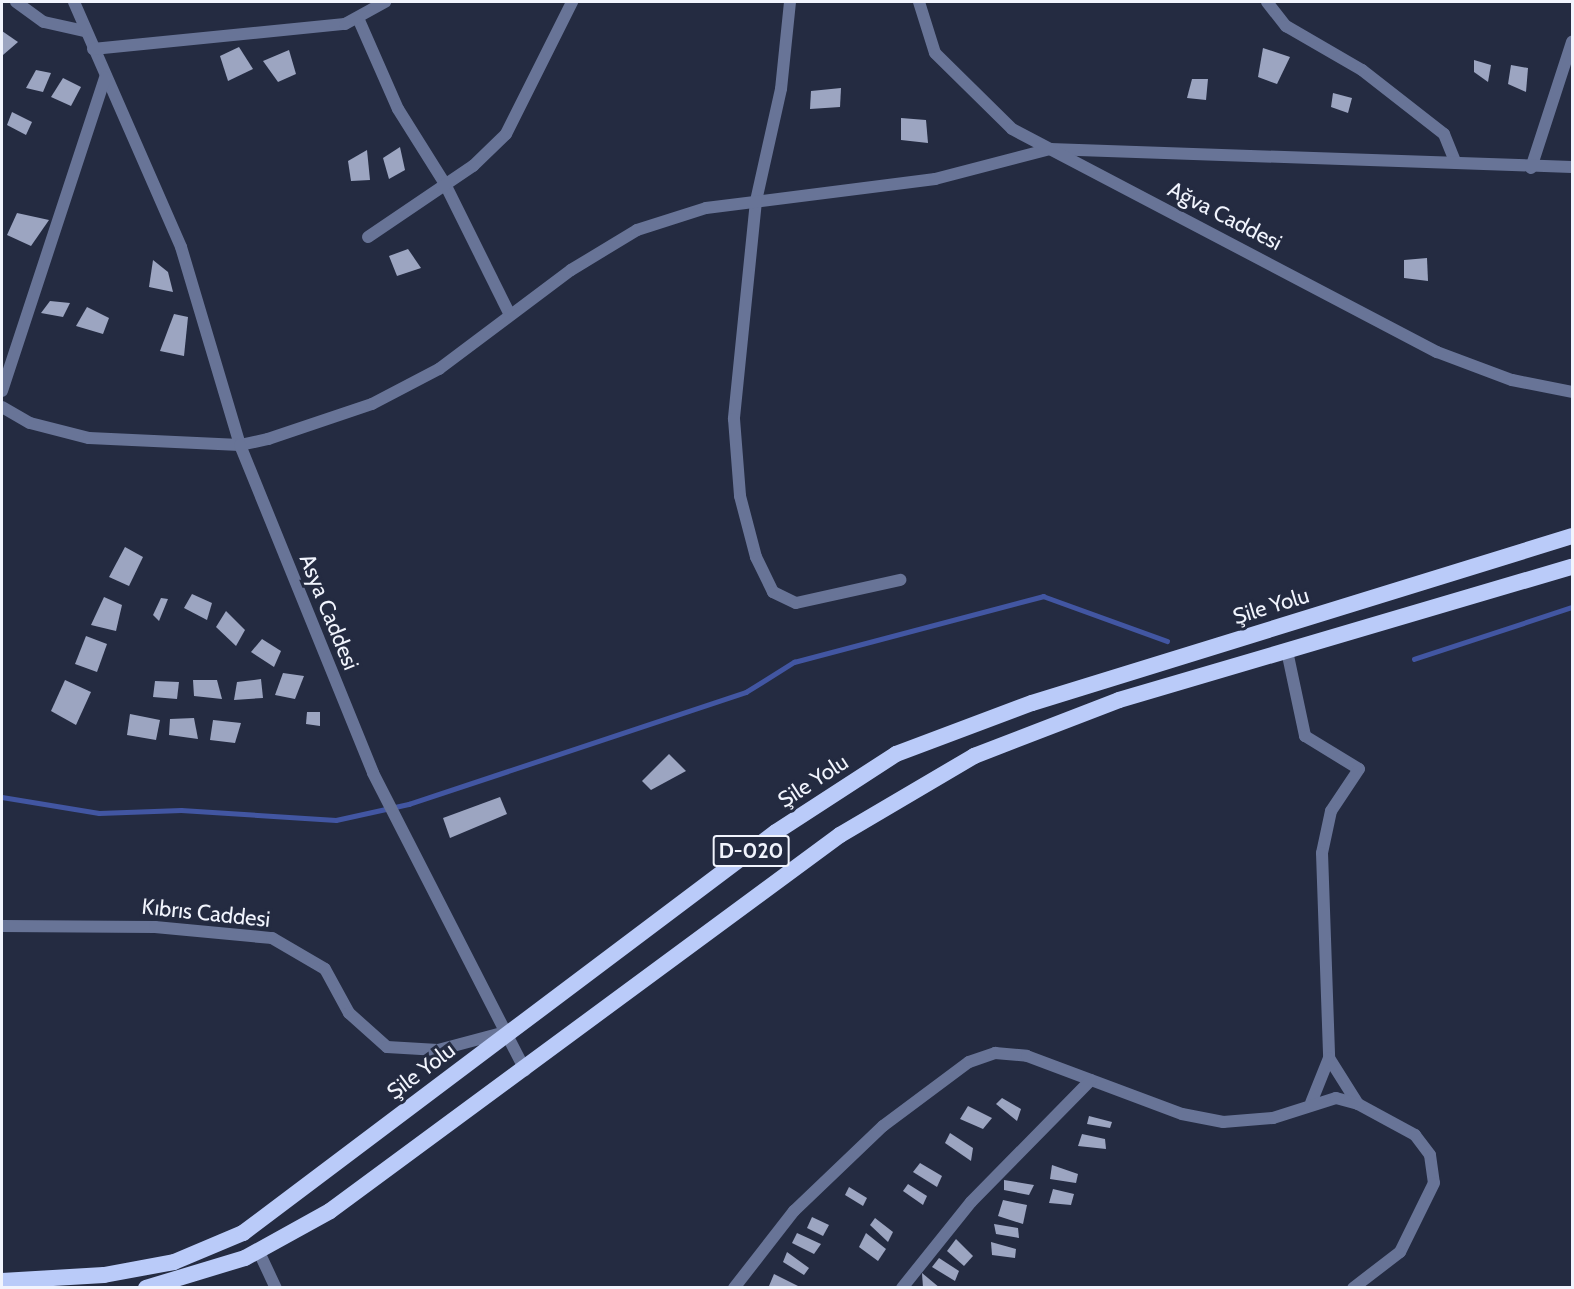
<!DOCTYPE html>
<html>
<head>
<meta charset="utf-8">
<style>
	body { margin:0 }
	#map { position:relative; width:1574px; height:1289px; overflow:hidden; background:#242b41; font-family:Cabin,sans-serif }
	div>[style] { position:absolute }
	.stream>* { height:4.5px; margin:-2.25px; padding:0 2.25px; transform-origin:2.25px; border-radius:2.25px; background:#4256a2 }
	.building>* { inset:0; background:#9ca5c1 }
	.minor>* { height:12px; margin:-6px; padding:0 6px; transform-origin:6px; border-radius:6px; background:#687497 }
	.tertiary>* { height:12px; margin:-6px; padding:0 6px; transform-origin:6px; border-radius:6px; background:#687497 }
	.trunk>* { height:16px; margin:-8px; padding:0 8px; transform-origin:8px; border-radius:8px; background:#bacbf9 }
	span { translate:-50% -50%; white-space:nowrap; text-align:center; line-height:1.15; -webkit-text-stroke:6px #242b41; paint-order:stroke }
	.shield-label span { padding:2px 4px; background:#242b41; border:2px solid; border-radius:4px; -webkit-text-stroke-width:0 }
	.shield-label { font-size:21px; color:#f1f4fd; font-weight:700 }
	.street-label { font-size:22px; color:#f1f4fd }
	.frame { position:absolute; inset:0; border:3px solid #f1f4fd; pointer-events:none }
</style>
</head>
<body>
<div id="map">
	<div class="stream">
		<div style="left:1414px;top:659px;width:166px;rotate:-18.2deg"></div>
		<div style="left:2px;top:797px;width:98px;rotate:9.4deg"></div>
		<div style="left:99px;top:813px;width:82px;rotate:-2.1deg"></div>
		<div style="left:181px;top:810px;width:155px;rotate:3.7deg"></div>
		<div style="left:336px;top:820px;width:75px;rotate:-12.4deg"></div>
		<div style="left:409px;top:804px;width:355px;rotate:-18.4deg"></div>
		<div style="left:746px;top:692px;width:57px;rotate:-32deg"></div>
		<div style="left:794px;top:662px;width:258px;rotate:-14.8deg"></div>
		<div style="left:1043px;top:596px;width:132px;rotate:19.9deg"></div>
	</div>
	<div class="building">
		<div style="clip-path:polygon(2px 31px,18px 42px,3px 55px,2px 53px)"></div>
		<div style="clip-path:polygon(239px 47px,253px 69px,228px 81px,220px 56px)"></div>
		<div style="clip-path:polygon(1263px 48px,1290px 57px,1277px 84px,1258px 77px)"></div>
		<div style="clip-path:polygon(289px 50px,296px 74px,278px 82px,263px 61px)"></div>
		<div style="clip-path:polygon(1474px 60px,1491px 65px,1488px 82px,1474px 72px)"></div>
		<div style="clip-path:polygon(1511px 65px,1528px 68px,1526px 92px,1508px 84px)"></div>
		<div style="clip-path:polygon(36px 70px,51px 73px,43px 92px,26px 88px)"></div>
		<div style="clip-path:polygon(63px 78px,81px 87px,71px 106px,51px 97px)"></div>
		<div style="clip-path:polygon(1192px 79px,1208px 79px,1206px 100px,1187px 98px)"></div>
		<div style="clip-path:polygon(841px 88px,840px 107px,810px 109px,811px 91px)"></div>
		<div style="clip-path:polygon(1333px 93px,1352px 98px,1348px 113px,1331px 107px)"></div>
		<div style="clip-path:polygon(12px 112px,32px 122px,26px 135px,7px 125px)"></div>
		<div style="clip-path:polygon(901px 118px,926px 120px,928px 143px,901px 140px)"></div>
		<div style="clip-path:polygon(400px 147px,405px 170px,389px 179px,383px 158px)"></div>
		<div style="clip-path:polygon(367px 150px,370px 180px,351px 181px,348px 161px)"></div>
		<div style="clip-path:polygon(17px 213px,49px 220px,31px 246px,7px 235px)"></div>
		<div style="clip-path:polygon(408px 249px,421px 268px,397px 276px,389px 256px)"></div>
		<div style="clip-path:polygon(1427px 258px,1428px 281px,1404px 278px,1404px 260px)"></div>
		<div style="clip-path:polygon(153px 260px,168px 272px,173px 292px,149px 287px)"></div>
		<div style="clip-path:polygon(50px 301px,70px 303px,63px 317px,41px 313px)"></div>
		<div style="clip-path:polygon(87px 307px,109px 318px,103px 334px,76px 326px)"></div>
		<div style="clip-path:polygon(174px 314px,188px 317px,184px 356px,160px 351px)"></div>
		<div style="clip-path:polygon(125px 547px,143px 557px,129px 586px,109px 577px)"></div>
		<div style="clip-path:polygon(192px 594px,212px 603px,207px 620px,184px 608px)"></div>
		<div style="clip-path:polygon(104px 597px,122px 605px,116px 631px,91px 625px)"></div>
		<div style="clip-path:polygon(161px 598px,168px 599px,159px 621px,153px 615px)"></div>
		<div style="clip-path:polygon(226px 611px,245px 630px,236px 646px,216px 627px)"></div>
		<div style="clip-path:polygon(86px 636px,107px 644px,97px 672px,75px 664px)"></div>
		<div style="clip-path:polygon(262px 639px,281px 651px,274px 667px,251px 652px)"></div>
		<div style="clip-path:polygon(283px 673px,304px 676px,295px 699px,275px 695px)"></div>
		<div style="clip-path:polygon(261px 679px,263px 698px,234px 700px,237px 682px)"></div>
		<div style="clip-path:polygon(65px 680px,91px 692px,76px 725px,51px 711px)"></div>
		<div style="clip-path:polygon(193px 680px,217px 680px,222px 699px,194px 696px)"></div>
		<div style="clip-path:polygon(155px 681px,179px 682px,177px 699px,153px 697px)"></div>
		<div style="clip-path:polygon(307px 712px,320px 712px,320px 726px,306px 724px)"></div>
		<div style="clip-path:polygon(130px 714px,160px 720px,156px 740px,127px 735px)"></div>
		<div style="clip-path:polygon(194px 718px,198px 739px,169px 735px,170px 719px)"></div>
		<div style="clip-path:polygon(213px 720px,241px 723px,235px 743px,210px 740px)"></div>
		<div style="clip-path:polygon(669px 754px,686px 771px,651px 790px,642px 781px)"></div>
		<div style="clip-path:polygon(500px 797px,507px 814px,450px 838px,443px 818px)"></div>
		<div style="clip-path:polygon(1002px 1098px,1021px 1109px,1017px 1121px,996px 1104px)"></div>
		<div style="clip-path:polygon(968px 1106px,992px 1118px,983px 1129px,960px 1119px)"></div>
		<div style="clip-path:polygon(1089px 1116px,1112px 1122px,1110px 1128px,1087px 1124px)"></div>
		<div style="clip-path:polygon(950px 1133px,973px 1148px,971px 1161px,945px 1143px)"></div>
		<div style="clip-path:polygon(1082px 1134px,1105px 1139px,1106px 1149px,1078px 1146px)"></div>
		<div style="clip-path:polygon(920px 1163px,942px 1176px,937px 1187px,913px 1172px)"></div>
		<div style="clip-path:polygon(1052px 1165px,1078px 1174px,1076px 1183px,1050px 1179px)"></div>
		<div style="clip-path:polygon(1004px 1180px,1034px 1185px,1029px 1195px,1004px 1190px)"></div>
		<div style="clip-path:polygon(908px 1184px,927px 1196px,923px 1205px,903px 1191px)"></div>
		<div style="clip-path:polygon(849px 1187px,867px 1198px,863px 1206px,845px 1195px)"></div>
		<div style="clip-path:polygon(1053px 1189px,1074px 1194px,1071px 1205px,1049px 1203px)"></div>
		<div style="clip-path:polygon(1003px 1200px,1027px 1205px,1023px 1224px,998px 1216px)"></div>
		<div style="clip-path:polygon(812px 1217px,829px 1225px,823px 1236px,807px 1228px)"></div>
		<div style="clip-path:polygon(875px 1218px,893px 1232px,888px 1242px,870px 1225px)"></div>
		<div style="clip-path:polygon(994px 1224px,1018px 1228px,1019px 1238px,996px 1234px)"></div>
		<div style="clip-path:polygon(797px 1233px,821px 1244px,814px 1254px,792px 1243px)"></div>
		<div style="clip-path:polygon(866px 1233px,886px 1249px,878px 1261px,859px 1247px)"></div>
		<div style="clip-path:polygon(956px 1239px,973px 1256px,964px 1266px,947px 1251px)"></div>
		<div style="clip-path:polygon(991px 1242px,1016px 1249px,1015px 1258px,992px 1255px)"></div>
		<div style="clip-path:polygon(787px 1252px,809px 1268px,804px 1275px,783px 1262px)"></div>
		<div style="clip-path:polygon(939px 1258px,959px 1271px,955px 1281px,932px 1267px)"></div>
		<div style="clip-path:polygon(922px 1273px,940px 1288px,923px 1288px)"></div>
		<div style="clip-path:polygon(774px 1274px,802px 1288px,769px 1286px)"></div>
	</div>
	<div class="minor">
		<div style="left:16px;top:2px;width:34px;rotate:36deg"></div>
		<div style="left:44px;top:22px;width:42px;rotate:12.4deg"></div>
		<div style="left:74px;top:2px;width:267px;rotate:66.4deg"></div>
		<div style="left:181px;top:247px;width:207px;rotate:73.4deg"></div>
		<div style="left:790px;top:2px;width:87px;rotate:95.9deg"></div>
		<div style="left:781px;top:89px;width:115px;rotate:102.6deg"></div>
		<div style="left:756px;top:201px;width:219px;rotate:95.8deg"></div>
		<div style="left:734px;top:419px;width:77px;rotate:85.5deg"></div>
		<div style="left:740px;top:496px;width:63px;rotate:75.3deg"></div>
		<div style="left:756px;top:557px;width:39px;rotate:64deg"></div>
		<div style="left:773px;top:592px;width:25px;rotate:26deg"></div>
		<div style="left:796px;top:603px;width:107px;rotate:-12.5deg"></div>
		<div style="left:1267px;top:2px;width:31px;rotate:52deg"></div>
		<div style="left:1286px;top:26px;width:88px;rotate:30.1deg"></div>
		<div style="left:1362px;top:70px;width:104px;rotate:38deg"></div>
		<div style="left:1444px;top:134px;width:31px;rotate:68deg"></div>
		<div style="left:358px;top:18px;width:99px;rotate:66.3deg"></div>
		<div style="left:398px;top:109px;width:89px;rotate:57.9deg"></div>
		<div style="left:445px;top:184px;width:146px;rotate:63.6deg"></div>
		<div style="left:93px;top:49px;width:253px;rotate:-5.7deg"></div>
		<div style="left:345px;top:24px;width:46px;rotate:-28.8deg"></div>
		<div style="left:1531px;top:168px;width:133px;rotate:-72deg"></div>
		<div style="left:368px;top:237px;width:127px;rotate:-34.1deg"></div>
		<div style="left:473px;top:166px;width:46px;rotate:-44.1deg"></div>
		<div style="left:506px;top:134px;width:148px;rotate:-63.4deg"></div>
		<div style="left:2px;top:391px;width:330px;rotate:-71.8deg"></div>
		<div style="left:2px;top:407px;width:32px;rotate:30deg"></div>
		<div style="left:30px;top:423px;width:61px;rotate:14.3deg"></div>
		<div style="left:89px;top:438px;width:151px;rotate:2.7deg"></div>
		<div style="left:240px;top:445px;width:29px;rotate:-12deg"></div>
		<div style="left:268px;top:439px;width:110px;rotate:-18.6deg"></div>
		<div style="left:372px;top:404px;width:76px;rotate:-27.6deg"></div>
		<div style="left:439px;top:369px;width:165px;rotate:-36.9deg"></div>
		<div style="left:571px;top:270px;width:77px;rotate:-31.2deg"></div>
		<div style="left:637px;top:230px;width:72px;rotate:-17.7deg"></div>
		<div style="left:706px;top:208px;width:231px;rotate:-7.2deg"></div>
		<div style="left:935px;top:179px;width:119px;rotate:-14.6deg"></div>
		<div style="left:1050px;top:149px;width:522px;rotate:1.97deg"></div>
		<div style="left:1287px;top:651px;width:87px;rotate:78deg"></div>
		<div style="left:1305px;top:736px;width:63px;rotate:31.4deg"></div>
		<div style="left:1359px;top:769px;width:50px;rotate:123.7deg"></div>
		<div style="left:1331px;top:811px;width:43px;rotate:102.1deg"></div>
		<div style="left:1322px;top:853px;width:205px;rotate:88deg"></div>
		<div style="left:1329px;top:1058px;width:48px;rotate:111.8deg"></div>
		<div style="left:2px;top:926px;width:153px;rotate:0.4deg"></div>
		<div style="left:155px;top:927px;width:118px;rotate:5.4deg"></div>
		<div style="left:272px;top:938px;width:61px;rotate:30.3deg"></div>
		<div style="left:325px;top:969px;width:50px;rotate:61.4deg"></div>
		<div style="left:349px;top:1013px;width:51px;rotate:41.8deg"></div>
		<div style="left:387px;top:1047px;width:51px;rotate:3.4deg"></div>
		<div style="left:438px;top:1050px;width:66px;rotate:-14.9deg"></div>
		<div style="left:1329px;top:1058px;width:54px;rotate:57.8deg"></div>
		<div style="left:1358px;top:1104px;width:65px;rotate:28.5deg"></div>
		<div style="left:1415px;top:1135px;width:25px;rotate:53deg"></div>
		<div style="left:1430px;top:1155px;width:28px;rotate:82deg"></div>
		<div style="left:1434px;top:1183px;width:77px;rotate:116.2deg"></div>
		<div style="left:1400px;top:1252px;width:59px;rotate:142.5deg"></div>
		<div style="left:259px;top:1252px;width:40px;rotate:65deg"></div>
		<div style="left:734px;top:1288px;width:98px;rotate:-52.1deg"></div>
		<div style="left:794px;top:1211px;width:123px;rotate:-43.7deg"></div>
		<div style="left:883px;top:1126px;width:107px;rotate:-36.7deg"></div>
		<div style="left:969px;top:1062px;width:28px;rotate:-19deg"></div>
		<div style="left:995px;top:1053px;width:32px;rotate:5deg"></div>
		<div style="left:1027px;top:1056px;width:165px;rotate:20.5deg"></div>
		<div style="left:1182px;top:1114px;width:42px;rotate:11deg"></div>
		<div style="left:1223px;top:1122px;width:50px;rotate:-4.6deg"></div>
		<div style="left:1273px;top:1118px;width:66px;rotate:-17.6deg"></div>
		<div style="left:1336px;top:1098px;width:23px;rotate:15deg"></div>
		<div style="left:902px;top:1288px;width:110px;rotate:-51.3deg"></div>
		<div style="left:971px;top:1202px;width:171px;rotate:-45.5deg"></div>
	</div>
	<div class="tertiary">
		<div style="left:919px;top:2px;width:53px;rotate:72.6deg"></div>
		<div style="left:935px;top:53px;width:108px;rotate:44.6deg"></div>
		<div style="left:1012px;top:129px;width:480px;rotate:27.7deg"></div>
		<div style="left:1437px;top:352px;width:80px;rotate:20.5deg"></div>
		<div style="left:1512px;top:380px;width:61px;rotate:11.3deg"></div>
		<div style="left:240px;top:445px;width:354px;rotate:67.9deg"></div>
		<div style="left:373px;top:773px;width:334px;rotate:62.9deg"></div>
	</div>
	<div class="trunk">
		<div style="left:2px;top:1281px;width:102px;rotate:-3.4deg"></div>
		<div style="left:104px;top:1275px;width:71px;rotate:-10.5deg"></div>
		<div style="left:174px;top:1262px;width:75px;rotate:-22.8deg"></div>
		<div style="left:243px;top:1233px;width:667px;rotate:-36.96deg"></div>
		<div style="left:776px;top:832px;width:143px;rotate:-33deg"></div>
		<div style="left:896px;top:754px;width:145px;rotate:-20.6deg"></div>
		<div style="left:1032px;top:703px;width:565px;rotate:-17.18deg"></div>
		<div style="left:146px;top:1288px;width:103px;rotate:-16.9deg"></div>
		<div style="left:245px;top:1258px;width:97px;rotate:-28.9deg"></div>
		<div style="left:330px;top:1211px;width:634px;rotate:-36.4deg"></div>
		<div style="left:840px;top:835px;width:156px;rotate:-30.5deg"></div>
		<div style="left:974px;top:756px;width:155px;rotate:-21.1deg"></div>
		<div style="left:1119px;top:700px;width:472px;rotate:-16.4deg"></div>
	</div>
	<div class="shield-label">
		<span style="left:751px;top:851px">D-020</span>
	</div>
	<div class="street-label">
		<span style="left:1225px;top:216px;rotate:27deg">Ağva Caddesi</span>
		<span style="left:1271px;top:606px;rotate:-17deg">Şile Yolu</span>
		<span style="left:329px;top:612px;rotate:68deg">Asya Caddesi</span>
		<span style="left:813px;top:781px;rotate:-33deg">Şile Yolu</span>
		<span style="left:206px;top:913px;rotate:6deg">Kıbrıs Caddesi</span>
		<span style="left:421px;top:1071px;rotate:-37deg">Şile Yolu</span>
	</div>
	<div class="frame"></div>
</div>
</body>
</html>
